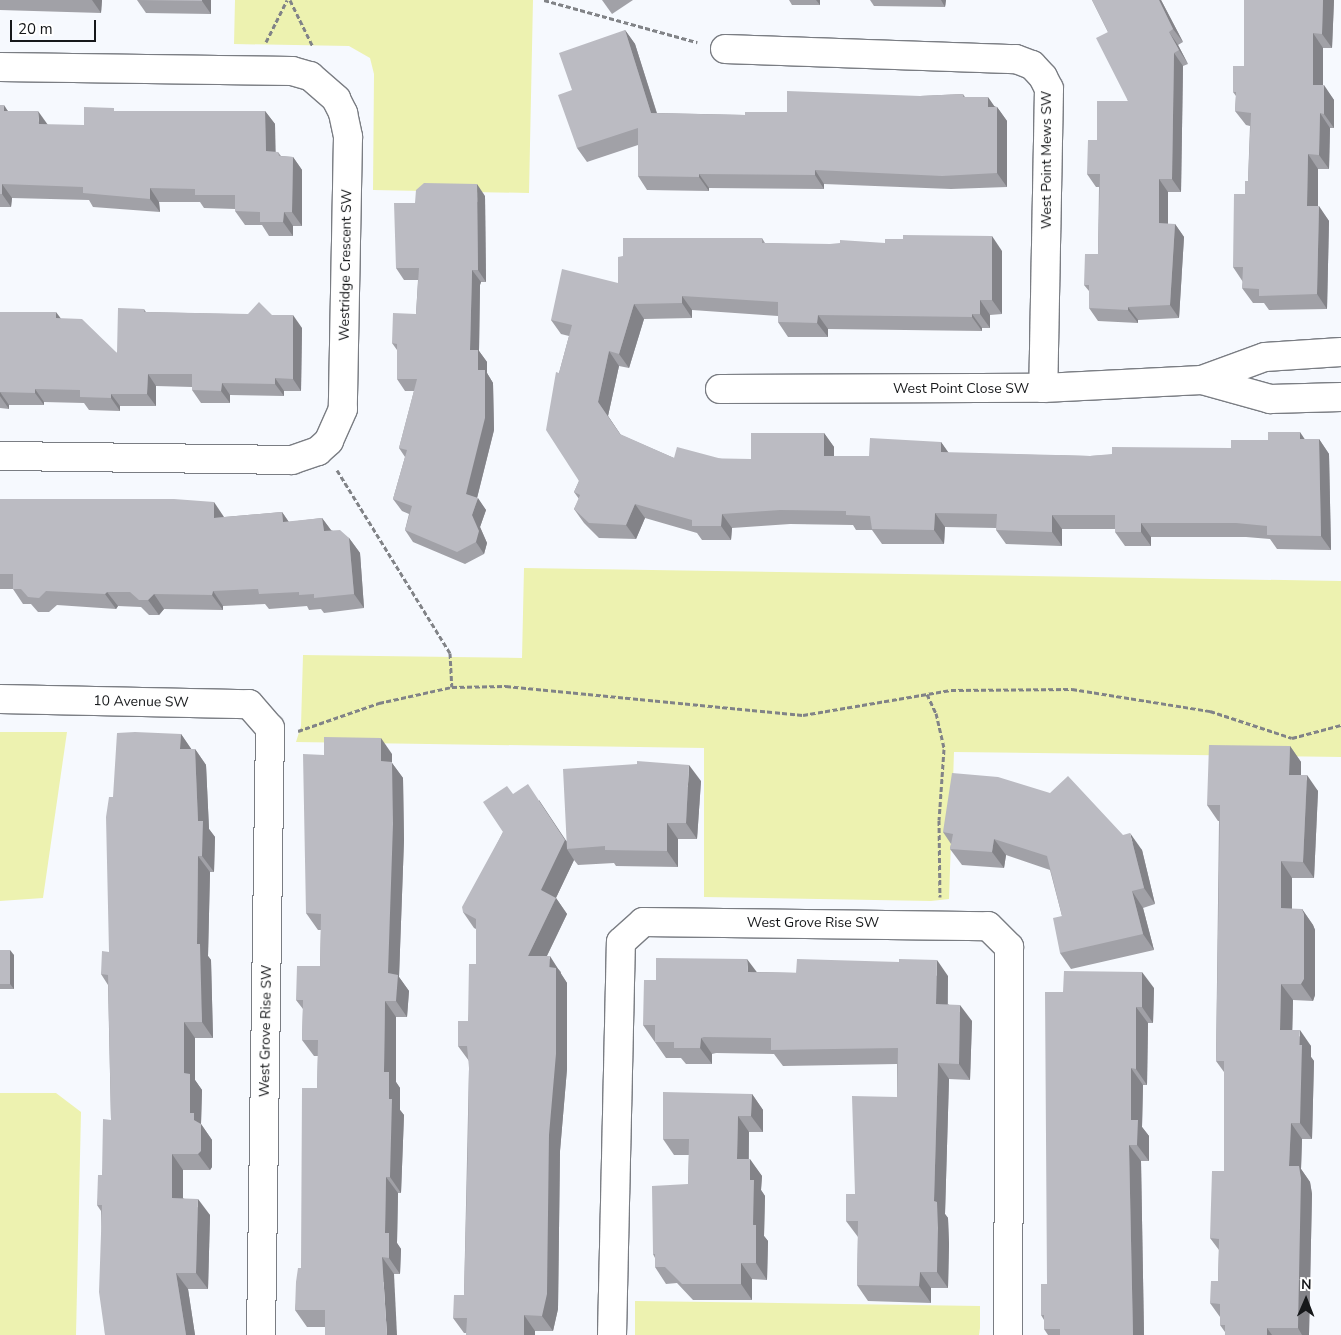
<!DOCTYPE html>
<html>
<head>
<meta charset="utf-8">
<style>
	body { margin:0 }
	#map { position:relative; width:1341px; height:1335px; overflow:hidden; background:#f6f9fe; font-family:"Nunito Sans",sans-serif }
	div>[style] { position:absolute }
	.green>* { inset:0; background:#edf2b0 }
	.path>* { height:3px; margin-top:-1.5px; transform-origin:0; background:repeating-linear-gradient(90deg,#818387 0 5px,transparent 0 7.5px) }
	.roads { filter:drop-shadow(1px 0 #7a7d83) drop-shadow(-1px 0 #7a7d83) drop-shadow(0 1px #7a7d83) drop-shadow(0 -1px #7a7d83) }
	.street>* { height:28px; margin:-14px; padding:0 14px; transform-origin:14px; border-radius:14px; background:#fff }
	.wall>* { inset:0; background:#a1a1a7 }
	.shaded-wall>* { inset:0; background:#838388 }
	.building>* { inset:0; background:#bbbbc2 }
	span { translate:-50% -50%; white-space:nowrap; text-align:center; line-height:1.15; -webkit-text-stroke:5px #fff; paint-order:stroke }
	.street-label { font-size:14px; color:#16181a }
	.north { position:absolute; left:1281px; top:1275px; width:50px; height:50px; -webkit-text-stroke:4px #fff; paint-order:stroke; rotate:1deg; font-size:14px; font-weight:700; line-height:20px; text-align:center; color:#16181a }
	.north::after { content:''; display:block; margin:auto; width:18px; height:22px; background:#16181a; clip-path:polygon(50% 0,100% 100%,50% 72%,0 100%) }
	.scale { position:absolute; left:10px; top:20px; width:86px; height:22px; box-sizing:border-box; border:2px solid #16181a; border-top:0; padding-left:6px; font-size:15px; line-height:18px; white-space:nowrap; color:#16181a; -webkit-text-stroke:4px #fff; paint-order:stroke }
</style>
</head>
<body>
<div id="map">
	<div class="green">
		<div style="clip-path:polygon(235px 0,533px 0,529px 193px,373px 190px,374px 74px,370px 58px,349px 46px,234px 44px)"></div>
		<div style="clip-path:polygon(524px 568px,1341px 581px,1341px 757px,954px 752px,949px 899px,931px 901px,704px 897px,704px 748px,296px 742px,301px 726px,303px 655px,522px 658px)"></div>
		<div style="clip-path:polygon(0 732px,67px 732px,43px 898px,0 901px)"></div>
		<div style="clip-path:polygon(0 1093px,56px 1093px,81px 1112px,76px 1335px,0 1335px)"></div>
		<div style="clip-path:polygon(635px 1301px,980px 1306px,980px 1328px,979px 1335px,635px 1335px)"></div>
	</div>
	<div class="path">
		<div style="left:290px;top:0;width:52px;rotate:63.9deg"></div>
		<div style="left:544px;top:0;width:159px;rotate:15.4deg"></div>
		<div style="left:266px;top:42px;width:47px;rotate:-63.4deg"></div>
		<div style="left:337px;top:470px;width:215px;rotate:58.3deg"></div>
		<div style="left:450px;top:653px;width:34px;rotate:87deg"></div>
		<div style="left:927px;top:694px;width:21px;rotate:65deg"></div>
		<div style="left:936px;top:713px;width:37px;rotate:77deg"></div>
		<div style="left:944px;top:749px;width:71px;rotate:94deg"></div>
		<div style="left:939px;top:820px;width:77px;rotate:89.3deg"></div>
		<div style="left:298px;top:731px;width:86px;rotate:-19.1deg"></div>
		<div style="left:379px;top:703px;width:75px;rotate:-12.4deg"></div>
		<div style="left:452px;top:687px;width:54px;rotate:-1.1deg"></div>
		<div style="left:506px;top:686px;width:298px;rotate:5.6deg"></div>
		<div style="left:803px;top:715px;width:150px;rotate:-9.6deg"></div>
		<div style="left:951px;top:690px;width:121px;rotate:-0.5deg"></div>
		<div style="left:1072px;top:689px;width:140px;rotate:9.1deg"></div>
		<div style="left:1210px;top:711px;width:86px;rotate:18.2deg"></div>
		<div style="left:1292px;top:738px;width:51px;rotate:-14.9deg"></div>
	</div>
	<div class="roads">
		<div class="street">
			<div style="left:725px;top:49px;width:291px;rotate:2deg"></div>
			<div style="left:1016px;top:59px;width:17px;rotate:21deg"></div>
			<div style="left:1032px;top:65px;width:16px;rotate:47deg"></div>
			<div style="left:1043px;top:77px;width:13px;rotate:63deg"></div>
			<div style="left:1049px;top:89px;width:299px;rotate:91.1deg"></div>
			<div style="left:0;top:67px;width:292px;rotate:0.8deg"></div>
			<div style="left:292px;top:71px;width:19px;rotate:16deg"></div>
			<div style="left:310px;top:76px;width:35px;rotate:41deg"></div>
			<div style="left:336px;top:99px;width:16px;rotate:63deg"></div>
			<div style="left:343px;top:113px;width:25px;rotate:78deg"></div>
			<div style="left:348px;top:137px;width:272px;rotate:91.1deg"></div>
			<div style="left:343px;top:409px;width:35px;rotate:114deg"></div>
			<div style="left:329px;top:441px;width:15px;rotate:138deg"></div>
			<div style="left:318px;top:451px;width:28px;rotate:161deg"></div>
			<div style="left:292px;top:460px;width:292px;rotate:-179.2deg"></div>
			<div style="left:1202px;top:380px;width:71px;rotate:15.6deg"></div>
			<div style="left:1270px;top:399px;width:71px;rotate:-1.6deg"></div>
			<div style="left:720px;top:389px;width:323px;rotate:-0.2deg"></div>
			<div style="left:1043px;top:388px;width:159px;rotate:-2.9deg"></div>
			<div style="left:1202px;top:380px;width:67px;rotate:-20.1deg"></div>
			<div style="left:1265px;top:357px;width:76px;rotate:-3.8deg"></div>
			<div style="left:0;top:699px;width:249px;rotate:1.2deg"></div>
			<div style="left:249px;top:704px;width:32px;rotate:49deg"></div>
			<div style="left:270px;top:728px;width:607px;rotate:90.85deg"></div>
			<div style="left:612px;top:1335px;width:393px;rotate:-88.7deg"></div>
			<div style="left:621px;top:942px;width:30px;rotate:-42deg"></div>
			<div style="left:643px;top:922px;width:345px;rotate:0.7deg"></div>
			<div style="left:988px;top:926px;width:30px;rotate:45deg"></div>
			<div style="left:1009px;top:947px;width:388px;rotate:90.1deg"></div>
		</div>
	</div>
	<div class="wall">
		<div style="clip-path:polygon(0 0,102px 0,101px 13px,0 10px)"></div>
		<div style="clip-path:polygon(137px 0,211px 0,211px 14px,146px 13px)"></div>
		<div style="clip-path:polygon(602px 0,633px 0,612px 14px)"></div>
		<div style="clip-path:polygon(789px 0,820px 0,820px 5px,792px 5px)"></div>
		<div style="clip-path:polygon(870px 0,946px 0,945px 7px,874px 6px)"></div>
		<div style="clip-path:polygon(1092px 0,1161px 0,1183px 42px,1178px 45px,1188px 64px,1183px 66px,1181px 192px,1168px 192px,1168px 224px,1175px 224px,1184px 237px,1179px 318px,1138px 320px,1138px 323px,1098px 321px,1089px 308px,1089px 291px,1084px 285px,1098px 254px,1099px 187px,1096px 187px,1087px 174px,1097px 140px,1128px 101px,1108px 32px)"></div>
		<div style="clip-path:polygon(1244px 0,1334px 0,1332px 48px,1323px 48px,1323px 85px,1334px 100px,1334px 128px,1330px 128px,1329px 169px,1318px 169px,1318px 206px,1329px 221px,1327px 309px,1269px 310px,1264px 303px,1253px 303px,1242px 288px,1243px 282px,1233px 267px,1245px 194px,1248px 181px,1250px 126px,1246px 125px,1235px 111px,1236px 96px,1233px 92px,1244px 66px)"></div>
		<div style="clip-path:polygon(625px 30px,635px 44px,657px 113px,745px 115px,787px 112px,920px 96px,963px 94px,965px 97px,997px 107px,1007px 121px,1007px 187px,951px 189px,824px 184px,824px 189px,709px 188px,709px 191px,647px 190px,638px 176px,638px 145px,587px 162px,577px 148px,572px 90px)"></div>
		<div style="clip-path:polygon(0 105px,8px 111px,48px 125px,84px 125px,117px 111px,265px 111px,275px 124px,275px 152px,278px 152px,281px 156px,293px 157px,302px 170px,302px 226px,293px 226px,293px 236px,269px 236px,262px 225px,245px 225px,235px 211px,235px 209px,204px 208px,200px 202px,159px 202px,160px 212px,93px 207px,89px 200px,12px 198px,11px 207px,0 207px)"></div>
		<div style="clip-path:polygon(485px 196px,486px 282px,481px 282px,480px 285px,479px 351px,487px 362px,487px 373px,493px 383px,494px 430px,477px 498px,486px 510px,480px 527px,487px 543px,484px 554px,465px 564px,413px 542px,405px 530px,409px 514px,402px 511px,393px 499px,405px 457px,399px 448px,414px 391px,405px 391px,397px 379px,397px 350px,392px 343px,416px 314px,418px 280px,404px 280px,396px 268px)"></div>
		<div style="clip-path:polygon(762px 238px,765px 243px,1002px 251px,1002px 314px,990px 315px,990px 328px,982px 328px,982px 331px,828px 329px,828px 337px,788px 337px,778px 322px,778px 316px,692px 310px,692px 318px,644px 319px,629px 368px,619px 366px,608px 416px,621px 435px,674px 458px,751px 459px,824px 433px,834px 447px,834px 456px,869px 456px,941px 442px,948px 453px,1090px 456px,1231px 448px,1268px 440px,1319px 439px,1329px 454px,1331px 550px,1277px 549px,1270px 539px,1246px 537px,1151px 537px,1151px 546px,1125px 546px,1115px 532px,1115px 529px,1062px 529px,1062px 546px,1006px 544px,996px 530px,996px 528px,945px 527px,944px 544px,882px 544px,872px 530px,856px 530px,853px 525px,790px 524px,732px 528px,731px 540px,702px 540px,697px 533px,645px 518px,636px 539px,599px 538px,584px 523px,574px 509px,579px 499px,574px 492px,579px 481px,559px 373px,569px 336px,561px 334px,551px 320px,618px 283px)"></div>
		<div style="clip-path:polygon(144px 309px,146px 312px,272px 315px,302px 328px,301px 391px,284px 391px,284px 396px,230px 395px,230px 403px,201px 403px,192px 390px,192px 387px,156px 386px,156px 406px,120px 406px,120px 411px,89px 410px,84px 403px,44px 402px,44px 405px,9px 405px,9px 409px,0 408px,0 312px,61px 319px,117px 353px)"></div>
		<div style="clip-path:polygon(0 499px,224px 517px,282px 512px,289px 522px,322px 518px,331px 530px,349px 538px,360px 553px,364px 608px,324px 613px,321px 609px,309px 610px,307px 606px,269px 609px,265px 604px,223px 606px,223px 610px,164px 609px,159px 615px,149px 615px,141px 607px,118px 606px,116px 609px,57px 605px,49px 612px,38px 612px,31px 604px,23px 604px,13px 589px,0 589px)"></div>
		<div style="clip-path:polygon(181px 734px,191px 749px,195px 749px,206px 765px,209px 829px,215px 837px,214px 872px,210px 872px,208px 956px,211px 960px,213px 1038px,195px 1038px,195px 1080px,202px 1090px,201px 1124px,212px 1140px,212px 1167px,210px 1170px,183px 1170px,183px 1198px,210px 1215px,208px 1289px,188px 1289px,195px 1335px,105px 1335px,101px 1211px,97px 1205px,111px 1120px,108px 985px,101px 974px,109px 952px,113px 797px)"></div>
		<div style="clip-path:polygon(1290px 746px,1301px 762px,1301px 775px,1318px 791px,1314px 878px,1292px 878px,1292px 909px,1302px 909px,1313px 925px,1315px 930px,1315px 995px,1313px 1001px,1293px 1000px,1292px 1030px,1311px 1046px,1311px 1057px,1314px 1061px,1312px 1139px,1302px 1139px,1301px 1169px,1310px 1182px,1312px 1194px,1309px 1335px,1225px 1335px,1225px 1332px,1220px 1325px,1220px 1317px,1210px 1303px,1218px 1281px,1219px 1250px,1210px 1238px,1224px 1171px,1224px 1072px,1216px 1061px,1219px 821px,1218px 821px,1207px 805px)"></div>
		<div style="clip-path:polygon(392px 754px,392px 763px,403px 778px,404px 840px,399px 977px,409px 991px,407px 1017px,396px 1017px,396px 1082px,400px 1088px,400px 1110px,404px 1115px,401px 1193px,398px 1193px,397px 1243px,401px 1249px,400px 1274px,394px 1274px,325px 1327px,307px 1327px,295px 1310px,301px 1268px,317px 1088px,318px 1056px,314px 1056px,302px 1040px,303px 1009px,296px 1000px,320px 966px,321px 930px,318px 930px,306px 913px,324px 755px)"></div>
		<div style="clip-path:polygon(701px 781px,697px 839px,678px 839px,678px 867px,616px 866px,614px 863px,578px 865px,574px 860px,556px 898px,567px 914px,547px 956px,561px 972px,561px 974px,567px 983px,567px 1069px,560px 1151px,558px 1309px,553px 1331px,535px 1331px,535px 1335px,466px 1335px,466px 1333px,464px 1333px,453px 1318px,464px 1295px,469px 1068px,469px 1061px,458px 1046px,468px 1021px,476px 964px,476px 929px,474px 928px,463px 912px,503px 832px,513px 794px,566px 841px)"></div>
		<div style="clip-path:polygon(943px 832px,1123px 835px,1142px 850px,1155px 904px,1143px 908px,1154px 950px,1071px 969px,1060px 953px,1062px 916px,1050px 870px,1006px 855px,1004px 868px,962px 865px,950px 849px,951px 844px)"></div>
		<div style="clip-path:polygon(0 950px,14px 955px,14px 989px,0 989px)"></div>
		<div style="clip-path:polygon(757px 972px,948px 976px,948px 1004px,972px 1021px,970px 1080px,949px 1079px,945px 1214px,948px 1218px,949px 1244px,948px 1288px,931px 1288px,931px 1303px,868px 1301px,857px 1285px,858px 1237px,846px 1221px,855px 1194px,897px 1097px,897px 1064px,783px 1066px,774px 1054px,716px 1053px,712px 1054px,712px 1064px,686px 1064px,681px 1058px,666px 1058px,643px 1025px,656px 980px)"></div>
		<div style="clip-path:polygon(1154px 988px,1153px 1023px,1148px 1023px,1147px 1085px,1143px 1085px,1142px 1127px,1149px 1136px,1149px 1161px,1141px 1161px,1144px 1335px,1048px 1335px,1044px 1329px,1044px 1320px,1041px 1315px,1047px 1284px,1063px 992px)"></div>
		<div style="clip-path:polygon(752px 1094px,763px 1110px,763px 1132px,749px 1132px,749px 1159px,762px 1176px,761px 1190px,765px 1196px,764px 1236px,768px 1241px,767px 1280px,752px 1279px,752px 1300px,693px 1300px,677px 1283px,666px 1284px,655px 1267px,655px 1258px,653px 1254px,688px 1184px,689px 1155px,674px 1155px,663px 1139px)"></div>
	</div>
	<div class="shaded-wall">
		<div style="clip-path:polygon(92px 0,102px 0,101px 13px)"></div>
		<div style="clip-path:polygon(202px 0,211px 0,211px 14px,202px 1px)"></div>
		<div style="clip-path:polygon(816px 0,820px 0,820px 5px)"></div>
		<div style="clip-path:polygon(941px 0,946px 0,945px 7px)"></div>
		<div style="clip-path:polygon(1159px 0,1161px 0,1183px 42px,1173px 29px)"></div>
		<div style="clip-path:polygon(1323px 0,1334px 0,1332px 48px,1322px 34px)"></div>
		<div style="clip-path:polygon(625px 30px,635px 44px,661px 127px,651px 113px)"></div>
		<div style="clip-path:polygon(1169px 32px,1178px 45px,1188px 64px,1179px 50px)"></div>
		<div style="clip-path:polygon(1313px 33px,1323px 48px,1323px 100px,1313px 85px)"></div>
		<div style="clip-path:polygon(1174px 53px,1183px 66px,1181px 192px,1172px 179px)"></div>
		<div style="clip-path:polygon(1324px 85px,1334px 100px,1334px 128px,1324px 114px)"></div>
		<div style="clip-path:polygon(988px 97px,997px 110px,997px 107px,1007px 121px,1007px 187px,997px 173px,988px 107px)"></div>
		<div style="clip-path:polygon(4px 105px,13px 119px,4px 111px)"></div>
		<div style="clip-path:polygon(38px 111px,48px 125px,39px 124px)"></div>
		<div style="clip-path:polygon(265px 111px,275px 124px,276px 165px,266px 151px)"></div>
		<div style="clip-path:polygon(1320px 113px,1330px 128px,1329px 169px,1319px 155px)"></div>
		<div style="clip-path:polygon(1308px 154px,1318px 169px,1318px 220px,1307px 206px)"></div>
		<div style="clip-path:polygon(293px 157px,302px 170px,302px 226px,292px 212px)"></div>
		<div style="clip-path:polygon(815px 170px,824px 184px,824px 189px,815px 175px)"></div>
		<div style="clip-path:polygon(699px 174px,709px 188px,709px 191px,699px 177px)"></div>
		<div style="clip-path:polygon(1159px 179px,1168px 192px,1168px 236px,1159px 223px)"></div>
		<div style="clip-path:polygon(2px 184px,12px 198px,11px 207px,2px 194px)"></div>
		<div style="clip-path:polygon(477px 184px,485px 196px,486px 282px,478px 270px)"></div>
		<div style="clip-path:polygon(150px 188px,159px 202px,160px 212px,150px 199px)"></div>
		<div style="clip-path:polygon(1319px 206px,1329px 221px,1327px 309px,1317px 294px)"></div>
		<div style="clip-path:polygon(284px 212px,293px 226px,293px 236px,283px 222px)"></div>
		<div style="clip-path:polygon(1175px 224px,1184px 237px,1179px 318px,1170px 305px)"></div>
		<div style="clip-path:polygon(992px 236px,1002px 251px,1002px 314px,992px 300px)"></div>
		<div style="clip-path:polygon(472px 270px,481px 282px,480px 285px,479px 351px,487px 362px,487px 373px,493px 383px,494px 430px,475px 506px,466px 494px,478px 370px,470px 350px,472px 273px)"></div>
		<div style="clip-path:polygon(682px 296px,692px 310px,692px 318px,682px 303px)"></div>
		<div style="clip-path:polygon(980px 300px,990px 315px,990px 328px,980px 314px)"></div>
		<div style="clip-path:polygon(634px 304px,644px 319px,629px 368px,619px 354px)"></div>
		<div style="clip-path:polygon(1128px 307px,1138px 320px,1138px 323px,1128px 310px)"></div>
		<div style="clip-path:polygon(56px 312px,65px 324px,56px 318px)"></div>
		<div style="clip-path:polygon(972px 314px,982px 328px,982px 331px,972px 317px)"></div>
		<div style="clip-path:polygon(293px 315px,302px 328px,301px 391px,293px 379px)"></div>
		<div style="clip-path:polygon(818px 315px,828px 329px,828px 337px,817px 323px)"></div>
		<div style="clip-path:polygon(609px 351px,619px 366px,608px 416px,630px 449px,598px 402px)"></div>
		<div style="clip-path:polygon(148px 374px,156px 386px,156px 406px,147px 394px)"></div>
		<div style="clip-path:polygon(275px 378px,284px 391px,284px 396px,275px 384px)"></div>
		<div style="clip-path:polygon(222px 383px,230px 395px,230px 403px,221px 391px)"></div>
		<div style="clip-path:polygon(35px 389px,44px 402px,44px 405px,35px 393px)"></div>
		<div style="clip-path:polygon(0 392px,9px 405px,9px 409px,0 396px)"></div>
		<div style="clip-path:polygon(111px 394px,120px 406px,120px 411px,111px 398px)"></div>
		<div style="clip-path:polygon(1300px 432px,1310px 447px,1300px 439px)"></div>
		<div style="clip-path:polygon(824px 433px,834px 447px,834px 470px,824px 456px)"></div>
		<div style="clip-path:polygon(1319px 439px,1329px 454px,1331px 550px,1321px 536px)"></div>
		<div style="clip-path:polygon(941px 442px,951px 456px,941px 452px)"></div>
		<div style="clip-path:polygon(478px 498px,486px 510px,480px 527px,487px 543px,484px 554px,476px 542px,472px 515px)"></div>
		<div style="clip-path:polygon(214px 502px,224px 517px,214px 518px)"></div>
		<div style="clip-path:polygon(635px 504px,645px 518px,636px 539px,626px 525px)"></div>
		<div style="clip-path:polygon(282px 512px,292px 527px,283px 522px)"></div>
		<div style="clip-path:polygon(935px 513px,945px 527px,944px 544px,934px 530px)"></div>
		<div style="clip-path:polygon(722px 514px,732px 528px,731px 540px,721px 526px)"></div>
		<div style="clip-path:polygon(1052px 515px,1062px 529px,1062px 546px,1052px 532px)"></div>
		<div style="clip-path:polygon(322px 518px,333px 533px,324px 531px)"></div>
		<div style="clip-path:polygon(1141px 523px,1151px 537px,1151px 546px,1141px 532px)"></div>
		<div style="clip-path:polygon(349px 538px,360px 553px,364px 608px,354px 594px)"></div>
		<div style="clip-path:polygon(213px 591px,223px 606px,223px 610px,212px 595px)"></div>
		<div style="clip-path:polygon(107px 592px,118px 606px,116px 609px,105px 594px)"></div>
		<div style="clip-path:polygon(154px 594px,164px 609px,159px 615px,148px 600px)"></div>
		<div style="clip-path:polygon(181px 734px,192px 750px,180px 749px)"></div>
		<div style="clip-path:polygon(381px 738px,392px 754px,392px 763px,403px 778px,404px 840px,399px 977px,409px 991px,407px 1017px,396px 1001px,388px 973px,381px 761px)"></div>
		<div style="clip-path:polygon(1290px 746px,1301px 762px,1301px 791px,1289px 775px)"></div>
		<div style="clip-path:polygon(195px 749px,206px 765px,209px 829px,215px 837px,214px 872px,202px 856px,198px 821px)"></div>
		<div style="clip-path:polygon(689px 765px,701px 781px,697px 839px,686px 823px)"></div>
		<div style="clip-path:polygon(1307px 775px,1318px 791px,1314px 878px,1303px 862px)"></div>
		<div style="clip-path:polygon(539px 800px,571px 848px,567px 849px,574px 860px,552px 906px,541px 890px)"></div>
		<div style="clip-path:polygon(667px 823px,678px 839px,678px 867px,667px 851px)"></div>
		<div style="clip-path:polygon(1130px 833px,1142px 850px,1155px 904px,1144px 888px)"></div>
		<div style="clip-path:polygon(994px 839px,1006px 855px,1004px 868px,992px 852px)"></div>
		<div style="clip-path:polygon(198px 856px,210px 872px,208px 956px,211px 960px,213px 1038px,202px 1022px,197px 944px)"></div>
		<div style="clip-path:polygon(1281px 861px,1292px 878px,1292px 925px,1281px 908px)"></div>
		<div style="clip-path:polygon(1132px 891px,1143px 908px,1154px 950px,1143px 934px)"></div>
		<div style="clip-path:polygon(556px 898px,567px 914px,539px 972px,528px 956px)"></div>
		<div style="clip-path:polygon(1302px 909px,1313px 925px,1315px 930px,1315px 995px,1313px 1001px,1301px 984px)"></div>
		<div style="clip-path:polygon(10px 950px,14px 955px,14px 989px,10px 984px)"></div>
		<div style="clip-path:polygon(550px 956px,567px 983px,567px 1069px,560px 1151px,558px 1309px,553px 1331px,542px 1316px)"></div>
		<div style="clip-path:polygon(747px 959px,759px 975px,748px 972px)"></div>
		<div style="clip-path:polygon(937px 960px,948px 976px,947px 1020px,936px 1004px)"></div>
		<div style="clip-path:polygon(1142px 972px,1154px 988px,1153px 1023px,1142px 1007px)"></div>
		<div style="clip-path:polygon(1281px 984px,1293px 1000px,1292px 1046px,1280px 1030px)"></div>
		<div style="clip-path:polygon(385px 1001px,396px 1017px,396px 1082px,400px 1088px,400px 1110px,404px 1115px,401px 1193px,390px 1177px,389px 1099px,384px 1072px)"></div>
		<div style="clip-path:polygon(960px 1005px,972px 1021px,970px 1080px,959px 1064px)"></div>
		<div style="clip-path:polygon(1136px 1007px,1148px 1023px,1147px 1085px,1136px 1069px)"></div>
		<div style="clip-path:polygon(184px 1022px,195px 1038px,195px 1080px,202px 1090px,201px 1124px,212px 1140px,212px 1167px,210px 1170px,198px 1154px,190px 1113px,184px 1073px)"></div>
		<div style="clip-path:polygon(1300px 1030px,1311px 1046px,1311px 1057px,1314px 1061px,1312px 1139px,1300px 1123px)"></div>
		<div style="clip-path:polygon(701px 1038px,712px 1054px,712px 1064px,700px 1048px)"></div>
		<div style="clip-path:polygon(938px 1063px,949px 1079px,945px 1214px,948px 1218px,949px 1244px,948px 1288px,937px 1272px,934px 1201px)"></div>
		<div style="clip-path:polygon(1131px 1068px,1143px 1085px,1142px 1127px,1149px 1136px,1149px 1161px,1137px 1145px,1131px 1120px)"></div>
		<div style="clip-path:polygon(752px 1094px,763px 1110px,763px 1132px,751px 1116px)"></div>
		<div style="clip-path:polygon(738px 1116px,749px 1132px,748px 1175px,737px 1159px)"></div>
		<div style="clip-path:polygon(1291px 1123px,1302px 1139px,1301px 1169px,1310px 1182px,1312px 1194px,1309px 1335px,1302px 1335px,1298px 1328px,1289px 1166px)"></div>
		<div style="clip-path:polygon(1129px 1145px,1141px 1161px,1144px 1335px,1133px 1335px)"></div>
		<div style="clip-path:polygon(172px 1154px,183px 1170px,183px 1214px,172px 1198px)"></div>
		<div style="clip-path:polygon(750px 1159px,762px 1176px,761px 1190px,765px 1196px,764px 1236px,768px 1241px,767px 1280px,756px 1263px,750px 1180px)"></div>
		<div style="clip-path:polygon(386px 1177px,398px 1193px,397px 1243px,401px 1249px,400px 1274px,389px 1258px,385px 1233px)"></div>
		<div style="clip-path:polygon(198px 1199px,210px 1215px,208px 1289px,196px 1273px)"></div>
		<div style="clip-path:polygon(382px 1257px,394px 1274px,397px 1335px,387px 1335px)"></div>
		<div style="clip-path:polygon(741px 1263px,752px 1279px,752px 1300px,741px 1284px)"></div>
		<div style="clip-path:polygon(920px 1272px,931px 1288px,931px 1303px,919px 1286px)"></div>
		<div style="clip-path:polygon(176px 1273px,188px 1289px,195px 1335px,186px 1335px)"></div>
		<div style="clip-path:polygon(524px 1315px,535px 1331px,535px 1335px,524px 1335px)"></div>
		<div style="clip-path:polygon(1267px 1328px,1272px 1335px,1267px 1335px)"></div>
	</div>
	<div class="building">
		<div style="clip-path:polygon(137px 0,202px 0,202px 1px)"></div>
		<div style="clip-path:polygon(1092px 0,1159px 0,1173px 29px,1169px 32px,1179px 50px,1174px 53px,1172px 179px,1159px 179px,1159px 223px,1175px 224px,1170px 305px,1128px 307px,1128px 310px,1089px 308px,1089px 285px,1084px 285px,1085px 254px,1098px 254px,1100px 174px,1087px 174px,1088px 140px,1097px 140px,1097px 101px,1128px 101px,1096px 38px,1108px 32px)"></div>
		<div style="clip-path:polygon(1244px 0,1323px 0,1322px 34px,1313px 33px,1313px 85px,1324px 85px,1324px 114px,1320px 113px,1319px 155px,1308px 154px,1307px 206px,1319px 206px,1317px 294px,1259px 296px,1259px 289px,1242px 288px,1243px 267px,1233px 267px,1234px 194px,1245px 194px,1245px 181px,1248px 181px,1251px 113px,1235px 111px,1236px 92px,1233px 92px,1233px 66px,1244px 66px)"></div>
		<div style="clip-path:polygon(625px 30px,651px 113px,745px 115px,745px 112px,787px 112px,787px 91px,920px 96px,963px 94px,963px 97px,988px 97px,988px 107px,997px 107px,997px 173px,942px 176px,815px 170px,815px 175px,699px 174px,699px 177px,638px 176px,638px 128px,577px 148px,558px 95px,572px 90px,559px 53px)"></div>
		<div style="clip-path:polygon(0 105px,4px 105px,4px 111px,38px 111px,39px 124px,84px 125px,84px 107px,114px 108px,114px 111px,265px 111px,266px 151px,278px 152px,279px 156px,293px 157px,292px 212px,284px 212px,283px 222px,260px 222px,260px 212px,235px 211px,235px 195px,195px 195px,195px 189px,150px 188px,150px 199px,83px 193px,83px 187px,2px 184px,2px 194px,0 194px)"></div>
		<div style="clip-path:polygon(424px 183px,477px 184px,478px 270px,472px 270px,472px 273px,470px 350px,478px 350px,478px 370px,485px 370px,485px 418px,466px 494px,478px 498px,472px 515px,479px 531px,476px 542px,457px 552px,405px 530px,412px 506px,393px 499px,407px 450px,399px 448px,417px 379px,397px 379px,397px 344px,392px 343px,393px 313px,416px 314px,419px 268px,396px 268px,394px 203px,415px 203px,416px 190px)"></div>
		<div style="clip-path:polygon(903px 235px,992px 236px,992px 300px,980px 300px,980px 314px,972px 314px,972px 317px,818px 315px,817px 323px,778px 322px,778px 302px,682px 296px,682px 303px,634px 304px,619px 354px,609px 351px,598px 402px,620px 434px,674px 458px,677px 447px,722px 459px,751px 459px,751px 433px,824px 433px,824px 456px,869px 456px,870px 438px,941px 442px,941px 452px,1090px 456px,1112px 454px,1112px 447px,1231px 448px,1231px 440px,1268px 440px,1268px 432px,1300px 432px,1300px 439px,1319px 439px,1321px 536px,1267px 535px,1267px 526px,1236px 523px,1141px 523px,1141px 532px,1115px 532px,1115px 515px,1052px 515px,1052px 532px,996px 530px,997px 514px,935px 513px,934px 530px,872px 529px,870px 516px,846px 515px,846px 511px,780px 510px,722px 514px,721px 526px,692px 526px,692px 520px,635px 504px,626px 525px,589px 523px,574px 509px,580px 495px,574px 492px,579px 481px,546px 430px,556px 372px,559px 373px,572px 325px,551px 320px,562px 269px,618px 283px,618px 257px,623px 256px,623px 238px,762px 238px,762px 243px,830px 244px,840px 243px,840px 240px,885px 243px,885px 239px,903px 239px)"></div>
		<div style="clip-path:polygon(259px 302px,272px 315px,293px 315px,293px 379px,275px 378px,275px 384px,222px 383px,221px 391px,192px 390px,192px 374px,148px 374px,147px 394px,111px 394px,111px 398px,80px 397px,80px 390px,35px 389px,35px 393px,0 392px,0 396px,0 312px,56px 312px,56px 318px,82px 319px,117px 353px,118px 308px,144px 309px,144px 312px,248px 314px)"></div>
		<div style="clip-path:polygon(0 499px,174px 499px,214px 502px,214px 518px,282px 512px,283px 522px,322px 518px,324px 531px,340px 530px,349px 538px,354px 594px,314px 598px,314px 594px,299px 595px,299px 592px,259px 594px,258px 589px,213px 591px,212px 595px,154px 594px,148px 600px,139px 600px,130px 592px,107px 592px,105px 594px,46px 591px,39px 598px,28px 597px,21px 589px,13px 589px,13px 574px,0 574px)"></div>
		<div style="clip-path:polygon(135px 732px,181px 734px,180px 749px,195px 749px,198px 821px,203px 821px,202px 856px,198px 856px,197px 944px,200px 944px,202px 1022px,184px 1022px,184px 1073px,190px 1074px,190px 1113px,194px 1113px,194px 1120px,201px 1124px,201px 1151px,198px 1154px,172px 1154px,172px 1198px,198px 1199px,196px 1273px,176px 1273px,186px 1335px,105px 1335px,99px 1292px,102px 1205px,97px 1205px,98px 1175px,102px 1175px,103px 1119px,111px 1120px,108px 975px,101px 974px,102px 951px,109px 952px,106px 817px,109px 797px,113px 797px,117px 733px)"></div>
		<div style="clip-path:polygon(324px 737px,381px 738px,381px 761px,392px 762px,393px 824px,388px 973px,398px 975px,396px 1001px,385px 1001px,384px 1072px,389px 1072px,389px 1099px,392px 1099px,390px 1177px,386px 1177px,385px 1233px,389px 1233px,389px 1258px,382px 1257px,387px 1335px,325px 1335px,325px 1310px,295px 1310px,296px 1282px,298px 1268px,301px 1268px,302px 1088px,317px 1088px,318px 1040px,302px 1040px,303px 1000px,296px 1000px,297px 966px,320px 966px,321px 914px,306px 913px,303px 754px,324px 755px)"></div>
		<div style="clip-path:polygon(1209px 745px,1290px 746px,1289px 775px,1307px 775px,1303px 862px,1281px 861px,1281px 908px,1302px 909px,1304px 914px,1304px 979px,1301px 984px,1281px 984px,1280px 1030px,1300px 1030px,1299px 1045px,1302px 1045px,1300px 1123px,1291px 1123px,1289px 1166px,1299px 1166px,1301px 1178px,1298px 1328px,1267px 1328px,1267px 1335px,1225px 1335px,1225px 1325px,1220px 1325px,1220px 1304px,1210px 1303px,1211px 1281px,1218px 1281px,1219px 1239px,1210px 1238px,1212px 1171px,1224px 1171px,1224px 1061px,1216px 1061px,1220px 805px,1207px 805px)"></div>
		<div style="clip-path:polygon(637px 761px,689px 765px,686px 823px,667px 823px,667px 851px,605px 850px,605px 846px,567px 849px,563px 769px,637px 764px)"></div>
		<div style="clip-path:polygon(952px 773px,998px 777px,1050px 793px,1068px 776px,1123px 835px,1130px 833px,1144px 888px,1132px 891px,1143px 934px,1060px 953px,1053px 918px,1062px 916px,1047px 856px,994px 839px,992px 852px,950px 849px,953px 834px,943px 832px)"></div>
		<div style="clip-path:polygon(528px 784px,565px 840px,541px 890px,556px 898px,528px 956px,550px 956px,549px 967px,556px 968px,556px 1054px,549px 1135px,547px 1294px,542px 1316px,524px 1315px,524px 1335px,466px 1335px,467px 1318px,453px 1318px,454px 1295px,464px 1295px,468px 1141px,469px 1068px,467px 1046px,458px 1046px,458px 1021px,468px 1021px,469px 964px,476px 964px,476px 919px,463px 912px,462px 907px,503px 832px,483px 802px,507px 786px,513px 794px)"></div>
		<div style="clip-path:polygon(0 950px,10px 950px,10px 984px,0 984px)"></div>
		<div style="clip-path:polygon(656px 958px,747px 959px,748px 972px,796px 973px,797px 959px,899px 962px,899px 959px,937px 960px,936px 1004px,960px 1005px,959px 1064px,938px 1063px,934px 1201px,937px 1202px,938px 1228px,937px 1272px,920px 1272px,919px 1286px,857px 1285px,858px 1221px,846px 1221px,846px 1194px,855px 1194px,852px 1096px,897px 1097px,898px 1048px,771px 1050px,771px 1038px,704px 1037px,701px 1038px,700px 1048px,674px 1048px,674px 1042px,655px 1042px,655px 1025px,643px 1025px,644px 980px,656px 980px)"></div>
		<div style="clip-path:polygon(1064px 971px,1142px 972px,1142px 1007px,1136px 1007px,1136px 1069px,1131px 1068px,1131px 1120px,1138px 1120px,1137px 1145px,1129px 1145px,1133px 1335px,1060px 1335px,1060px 1329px,1044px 1329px,1044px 1315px,1041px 1315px,1041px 1284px,1047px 1284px,1045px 992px,1063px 992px)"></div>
		<div style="clip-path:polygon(663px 1092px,752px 1094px,751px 1116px,738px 1116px,737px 1159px,750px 1159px,750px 1180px,754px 1180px,753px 1225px,756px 1225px,756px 1263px,741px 1263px,741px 1284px,682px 1284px,665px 1267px,655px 1267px,655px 1254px,653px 1254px,652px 1186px,688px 1184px,689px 1139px,663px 1139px)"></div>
	</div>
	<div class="street-label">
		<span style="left:1047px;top:160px;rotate:-90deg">West Point Mews SW</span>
		<span style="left:346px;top:265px;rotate:-89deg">Westridge Crescent SW</span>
		<span style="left:961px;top:389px">West Point Close SW</span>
		<span style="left:141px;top:702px;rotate:1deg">10 Avenue SW</span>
		<span style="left:813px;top:923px">West Grove Rise SW</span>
		<span style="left:266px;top:1031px;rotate:-89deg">West Grove Rise SW</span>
	</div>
	<div class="north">N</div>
	<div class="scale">20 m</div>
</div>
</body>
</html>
